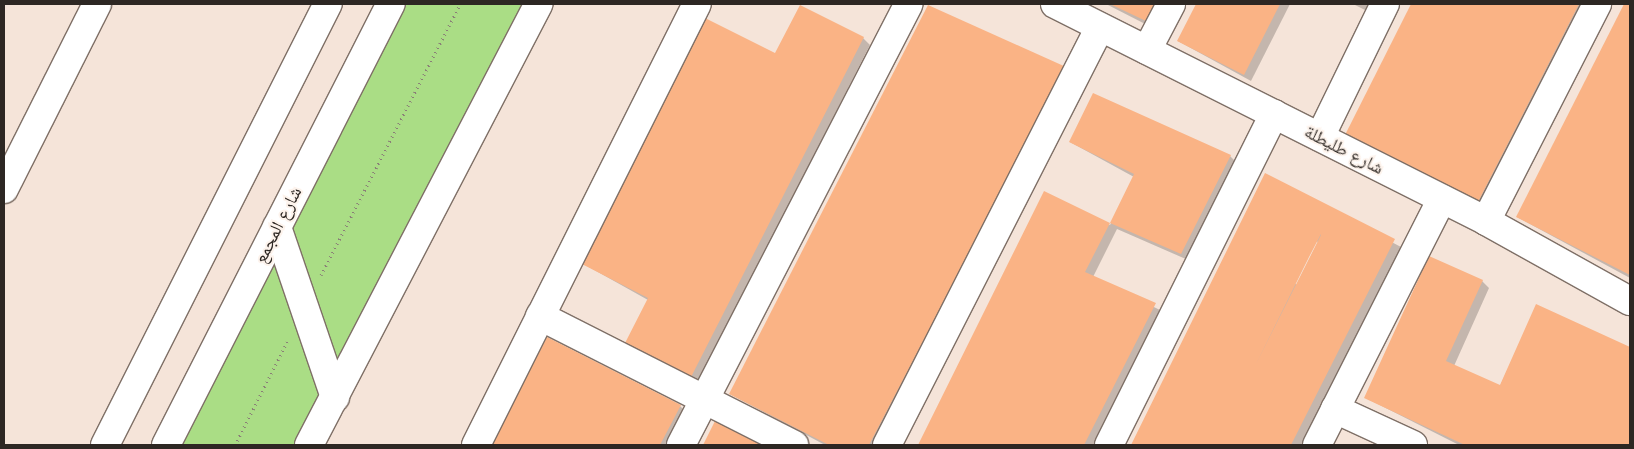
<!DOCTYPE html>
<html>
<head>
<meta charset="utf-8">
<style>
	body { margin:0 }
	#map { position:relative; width:1634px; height:449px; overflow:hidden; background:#f5e4d9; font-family:Helvetica,"Noto Naskh Arabic",sans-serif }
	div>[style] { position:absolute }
	.green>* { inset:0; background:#aadd85 }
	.shadow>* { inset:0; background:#0003 }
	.building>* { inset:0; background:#fab385 }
	.path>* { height:3px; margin-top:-1.5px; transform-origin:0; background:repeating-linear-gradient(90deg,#8a7f77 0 1px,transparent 0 5px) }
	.roads { filter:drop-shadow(1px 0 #7f7067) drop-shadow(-1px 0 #7f7067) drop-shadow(0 1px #7f7067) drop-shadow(0 -1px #7f7067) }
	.minor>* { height:28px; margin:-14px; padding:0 14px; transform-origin:14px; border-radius:14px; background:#fff }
	.tertiary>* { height:28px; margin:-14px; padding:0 14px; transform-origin:14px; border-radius:14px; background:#fff }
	span { translate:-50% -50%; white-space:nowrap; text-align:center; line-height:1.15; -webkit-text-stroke:4px #fdf3ec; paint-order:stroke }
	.street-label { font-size:18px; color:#2d2723 }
	.frame { position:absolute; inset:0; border:5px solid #2d2723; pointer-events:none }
</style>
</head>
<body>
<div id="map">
	<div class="green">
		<div style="clip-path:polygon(391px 4px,539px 4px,310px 445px,168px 445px)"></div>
	</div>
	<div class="shadow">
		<div style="clip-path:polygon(1106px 4px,1165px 4px,1153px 28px)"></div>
		<div style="clip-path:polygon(1197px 4px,1290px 4px,1251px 81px,1178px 41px)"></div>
		<div style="clip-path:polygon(1353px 4px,1374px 4px,1369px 12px)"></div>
		<div style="clip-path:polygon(1413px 4px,1589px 4px,1485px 208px,1347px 134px)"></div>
		<div style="clip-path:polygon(1625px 4px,1630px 4px,1630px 278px,1517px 217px)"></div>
		<div style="clip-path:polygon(863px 38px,870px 45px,696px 387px,648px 300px,580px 262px,776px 55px)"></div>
		<div style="clip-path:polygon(1065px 69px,879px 445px,825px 445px,730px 394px)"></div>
		<div style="clip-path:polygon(1070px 142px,1230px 156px,1237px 163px,1188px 260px,1117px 229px,1093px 277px,1162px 311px,1094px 445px,919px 445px,1045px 193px,1110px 225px,1134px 177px)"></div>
		<div style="clip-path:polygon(evenodd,1265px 175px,1401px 247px,1302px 445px,1132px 445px,1265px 175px,1316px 241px,1318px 242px,1297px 285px,1294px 283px,1316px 241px)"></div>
		<div style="clip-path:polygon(1482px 281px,1489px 288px,1454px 366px,1500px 386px,1537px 306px,1630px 348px,1630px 445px,1459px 445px,1366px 398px)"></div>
		<div style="clip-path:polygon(547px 339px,680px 406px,687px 413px,671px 445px,493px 445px)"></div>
		<div style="clip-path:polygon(715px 423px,761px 445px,704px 445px)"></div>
	</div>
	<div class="building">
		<div style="clip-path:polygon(1110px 4px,1155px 4px,1146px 21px)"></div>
		<div style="clip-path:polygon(1196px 4px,1280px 4px,1244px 75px,1177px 41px)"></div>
		<div style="clip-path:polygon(1411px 4px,1579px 4px,1478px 202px,1345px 135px)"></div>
		<div style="clip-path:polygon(1624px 4px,1630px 4px,1630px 275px,1516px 217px)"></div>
		<div style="clip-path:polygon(800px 5px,864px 37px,689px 381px,623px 347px,648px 298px,578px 262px,703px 17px,775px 53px)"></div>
		<div style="clip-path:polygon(928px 5px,1066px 67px,869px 445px,829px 445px,729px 394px)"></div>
		<div style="clip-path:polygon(1093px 93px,1231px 155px,1181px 254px,1110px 223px,1134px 174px,1069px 142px)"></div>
		<div style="clip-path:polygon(evenodd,1265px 173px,1395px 239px,1291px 445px,1131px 445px,1265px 173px,1321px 234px,1321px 235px,1256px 364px,1309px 257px,1321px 234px)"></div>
		<div style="clip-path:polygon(1044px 191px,1110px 223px,1085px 272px,1156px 303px,1084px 445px,918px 445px)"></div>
		<div style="clip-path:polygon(1429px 256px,1483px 280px,1446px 361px,1500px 385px,1536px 304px,1630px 347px,1630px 445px,1465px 445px,1364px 398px)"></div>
		<div style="clip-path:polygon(547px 337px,681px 405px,660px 445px,492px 445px)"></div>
		<div style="clip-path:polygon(715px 421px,764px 445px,703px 445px)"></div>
	</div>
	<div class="path">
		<div style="left:321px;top:275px;width:305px;rotate:-62.8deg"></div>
		<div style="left:235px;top:445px;width:118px;rotate:-63.2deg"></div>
	</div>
	<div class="roads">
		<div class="minor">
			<div style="left:1055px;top:4px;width:483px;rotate:26.7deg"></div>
			<div style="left:1486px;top:221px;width:165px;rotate:29.1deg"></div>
			<div style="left:1147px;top:50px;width:52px;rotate:-62.4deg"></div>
			<div style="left:1320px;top:137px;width:148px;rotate:-64deg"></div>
			<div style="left:4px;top:189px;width:207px;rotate:-63.3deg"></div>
			<div style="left:1486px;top:221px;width:244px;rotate:-62.9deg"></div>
			<div style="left:277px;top:227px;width:180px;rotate:71.2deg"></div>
			<div style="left:540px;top:316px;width:285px;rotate:26.9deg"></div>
			<div style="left:1335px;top:409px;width:86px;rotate:24.8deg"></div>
			<div style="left:309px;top:445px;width:497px;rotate:-62.5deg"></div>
			<div style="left:476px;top:445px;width:493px;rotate:-63.4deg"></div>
			<div style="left:681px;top:445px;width:496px;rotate:-62.7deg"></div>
			<div style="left:887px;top:445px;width:469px;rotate:-63deg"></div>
			<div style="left:1109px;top:445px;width:370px;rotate:-63.5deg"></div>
			<div style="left:1317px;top:445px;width:276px;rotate:-63.1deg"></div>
		</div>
		<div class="tertiary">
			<div style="left:105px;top:445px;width:494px;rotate:-63.2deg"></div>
			<div style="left:166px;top:445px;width:495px;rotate:-63deg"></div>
		</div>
	</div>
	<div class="street-label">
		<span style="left:1344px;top:150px;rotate:27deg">شارع طليطلة</span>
		<span style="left:278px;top:225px;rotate:-63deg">شارع المجمع</span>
	</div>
	<div class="frame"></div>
</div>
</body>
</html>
